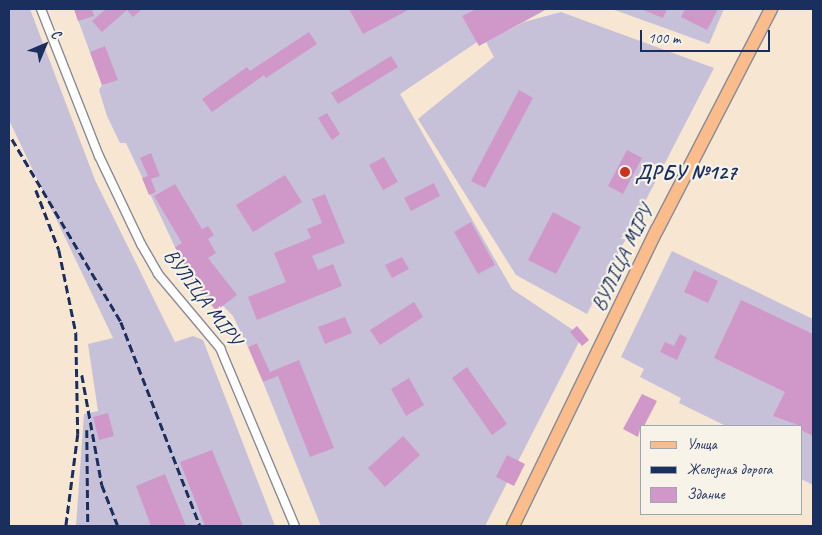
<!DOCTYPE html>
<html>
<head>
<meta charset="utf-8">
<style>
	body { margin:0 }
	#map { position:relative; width:822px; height:535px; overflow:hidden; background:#f6e6d2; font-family:Caveat,sans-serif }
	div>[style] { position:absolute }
	.industrial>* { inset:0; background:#c7c0d9 }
	.building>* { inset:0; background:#cf98c8 }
	.roads { filter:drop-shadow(1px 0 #888a98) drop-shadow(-1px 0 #888a98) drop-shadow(0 1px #888a98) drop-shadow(0 -1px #888a98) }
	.minor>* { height:8px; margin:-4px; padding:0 4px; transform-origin:4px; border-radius:4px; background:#fff }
	.primary>* { height:12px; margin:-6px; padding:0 6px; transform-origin:6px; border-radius:6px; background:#fabc8b }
	.rail>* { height:2.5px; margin-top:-1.25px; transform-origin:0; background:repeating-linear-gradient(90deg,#1b2f5e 0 8px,transparent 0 12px) }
	.dots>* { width:14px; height:14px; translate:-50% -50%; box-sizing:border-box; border:2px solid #f7f3e8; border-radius:50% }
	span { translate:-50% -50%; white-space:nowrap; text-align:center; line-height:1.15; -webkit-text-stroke:4.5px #f7f3e8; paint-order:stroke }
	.poi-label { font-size:21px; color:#1b2f5e; font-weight:700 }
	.left { translate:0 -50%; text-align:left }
	.street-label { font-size:21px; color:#1b2f5e }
	.frame { position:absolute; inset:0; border:10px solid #1b2f5e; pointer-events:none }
	.legend { position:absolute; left:640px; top:425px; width:162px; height:90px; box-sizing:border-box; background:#f7f3e8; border:1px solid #9fa5b1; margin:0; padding:6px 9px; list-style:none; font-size:15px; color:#1b2f5e }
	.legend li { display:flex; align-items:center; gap:10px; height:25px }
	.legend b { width:25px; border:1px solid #9fa5b1 }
	.north { position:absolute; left:20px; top:20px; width:50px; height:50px; -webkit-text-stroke:4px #f7f3e8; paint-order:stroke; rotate:45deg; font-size:14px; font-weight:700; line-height:20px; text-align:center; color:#1b2f5e }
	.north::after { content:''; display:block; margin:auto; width:18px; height:22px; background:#1b2f5e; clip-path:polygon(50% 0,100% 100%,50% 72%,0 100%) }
	.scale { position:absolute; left:640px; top:30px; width:130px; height:22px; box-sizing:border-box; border:2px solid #1b2f5e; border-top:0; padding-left:6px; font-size:15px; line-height:18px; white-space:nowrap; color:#1b2f5e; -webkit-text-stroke:4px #f7f3e8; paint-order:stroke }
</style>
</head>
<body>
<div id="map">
	<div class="industrial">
		<div style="clip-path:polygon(9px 9px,30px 9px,95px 180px,175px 342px,193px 336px,203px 340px,275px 526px,76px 526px,84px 414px,98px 411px,88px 344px,113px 338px,9px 120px)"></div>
		<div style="clip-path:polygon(74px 9px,526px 9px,400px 94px,512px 289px,582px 336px,485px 526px,321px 526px,263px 382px,272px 378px,257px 343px,248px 347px,233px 316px,188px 270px,175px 247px,126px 143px,120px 143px,107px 116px,99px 90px,102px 85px)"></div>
		<div style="clip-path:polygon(612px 9px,724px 9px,709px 44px)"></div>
		<div style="clip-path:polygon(561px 12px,714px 68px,587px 314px,516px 275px,418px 119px,494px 57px,486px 42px,524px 22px)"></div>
		<div style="clip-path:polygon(672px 251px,813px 319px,813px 485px,801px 479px,801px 426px,726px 426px,679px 403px,681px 398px,640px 377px,644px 369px,621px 357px)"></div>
	</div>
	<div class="building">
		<div style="clip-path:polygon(74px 9px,92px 9px,94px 16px,78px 21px)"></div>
		<div style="clip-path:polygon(106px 9px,142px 9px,133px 17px,127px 10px,102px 32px,92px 21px)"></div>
		<div style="clip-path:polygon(349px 9px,410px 9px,363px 34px)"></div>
		<div style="clip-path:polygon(476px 9px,547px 9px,479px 46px,462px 16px)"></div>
		<div style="clip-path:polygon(641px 9px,667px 9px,663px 18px)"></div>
		<div style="clip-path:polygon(685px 9px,718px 9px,707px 30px,681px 17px)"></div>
		<div style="clip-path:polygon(309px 32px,317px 44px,266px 78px,264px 75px,212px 112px,202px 99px,247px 67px,250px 71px)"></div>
		<div style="clip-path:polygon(105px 46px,118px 80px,102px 85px,90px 52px)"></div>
		<div style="clip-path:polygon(391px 56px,398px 67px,338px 104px,331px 93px)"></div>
		<div style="clip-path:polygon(519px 90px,533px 98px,485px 188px,471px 181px)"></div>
		<div style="clip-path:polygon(327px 113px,340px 134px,332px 140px,318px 118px)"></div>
		<div style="clip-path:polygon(627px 150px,642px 158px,623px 194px,608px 186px)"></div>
		<div style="clip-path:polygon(151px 153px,160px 176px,151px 179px,156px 192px,149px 195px,142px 178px,148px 176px,140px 158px)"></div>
		<div style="clip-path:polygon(384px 157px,398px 182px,383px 190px,369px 165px)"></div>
		<div style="clip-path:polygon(285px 175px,302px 202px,253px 232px,236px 205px)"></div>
		<div style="clip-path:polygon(434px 183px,440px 196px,411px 211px,404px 198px)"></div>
		<div style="clip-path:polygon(175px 184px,202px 229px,208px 226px,214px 235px,208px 239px,216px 253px,208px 258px,237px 295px,216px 311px,192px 280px,175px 247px,182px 243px,154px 196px)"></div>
		<div style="clip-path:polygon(325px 194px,345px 243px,312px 256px,318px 270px,333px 264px,342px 286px,257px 320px,248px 297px,286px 282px,274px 253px,311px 238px,307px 229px,322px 223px,312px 199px)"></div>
		<div style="clip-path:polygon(553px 212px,581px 227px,556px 274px,528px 260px)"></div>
		<div style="clip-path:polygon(471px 222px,495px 265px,478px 274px,454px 232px)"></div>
		<div style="clip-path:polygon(402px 257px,409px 269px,392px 278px,385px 265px)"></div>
		<div style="clip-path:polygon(694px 270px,718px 281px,708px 303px,684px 292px)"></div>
		<div style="clip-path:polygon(741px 300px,813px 334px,813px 436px,801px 430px,801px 426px,773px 416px,785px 392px,714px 358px)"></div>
		<div style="clip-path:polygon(414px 302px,423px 317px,380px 345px,370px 330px)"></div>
		<div style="clip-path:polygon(345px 317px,352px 333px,325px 344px,318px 327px)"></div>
		<div style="clip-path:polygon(577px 326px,589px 340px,582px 346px,570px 332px)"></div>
		<div style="clip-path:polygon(680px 334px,687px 338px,677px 360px,660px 352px,665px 342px,674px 346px)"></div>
		<div style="clip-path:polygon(257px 343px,270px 372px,299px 360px,334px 448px,310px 457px,278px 376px,263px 382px,248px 347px)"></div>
		<div style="clip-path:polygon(467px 367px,507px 424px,492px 435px,452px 378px)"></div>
		<div style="clip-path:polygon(409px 378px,424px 405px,406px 416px,391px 389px)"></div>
		<div style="clip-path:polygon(642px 394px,657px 401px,644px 426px,641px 426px,638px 437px,623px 429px)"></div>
		<div style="clip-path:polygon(108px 413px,114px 436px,99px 440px,93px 417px)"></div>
		<div style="clip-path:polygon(403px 436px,420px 455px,385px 487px,368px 468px)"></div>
		<div style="clip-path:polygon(212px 450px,243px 526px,205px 526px,180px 462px)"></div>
		<div style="clip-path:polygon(507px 455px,525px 464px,514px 486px,496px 477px)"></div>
		<div style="clip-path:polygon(165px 474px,186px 526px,151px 526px,136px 486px)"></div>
	</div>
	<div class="roads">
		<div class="minor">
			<div style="left:41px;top:9px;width:158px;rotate:68.5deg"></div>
			<div style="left:99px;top:156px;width:98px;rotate:64.5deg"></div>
			<div style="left:141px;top:244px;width:34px;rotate:60deg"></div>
			<div style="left:158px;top:274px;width:97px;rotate:50deg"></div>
			<div style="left:220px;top:348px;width:193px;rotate:67.2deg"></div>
		</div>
		<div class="primary">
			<div style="left:513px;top:526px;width:329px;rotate:-64.1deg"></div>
			<div style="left:657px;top:230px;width:249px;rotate:-62.7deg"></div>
		</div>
	</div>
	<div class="rail">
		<div style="left:12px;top:139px;width:213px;rotate:59.2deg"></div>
		<div style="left:121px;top:322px;width:219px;rotate:68.8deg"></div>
		<div style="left:36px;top:190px;width:64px;rotate:69deg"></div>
		<div style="left:59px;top:250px;width:85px;rotate:78.4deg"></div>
		<div style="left:76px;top:333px;width:101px;rotate:88.9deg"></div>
		<div style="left:78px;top:434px;width:93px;rotate:97.4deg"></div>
		<div style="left:82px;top:375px;width:112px;rotate:79.7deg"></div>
		<div style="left:102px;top:485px;width:44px;rotate:68.7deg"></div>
		<div style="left:87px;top:430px;width:96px;rotate:89.4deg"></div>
	</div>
	<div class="dots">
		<div style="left:625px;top:172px;background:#c8321e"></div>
	</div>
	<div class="poi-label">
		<span class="left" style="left:635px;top:172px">ДРБУ №127</span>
	</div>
	<div class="street-label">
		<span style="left:622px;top:258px;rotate:-64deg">ВУЛІЦА МІРУ</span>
		<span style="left:203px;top:297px;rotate:53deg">ВУЛІЦА МІРУ</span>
	</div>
	<div class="frame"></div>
	<ul class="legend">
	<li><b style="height:6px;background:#fabc8b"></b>Улица</li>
	<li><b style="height:6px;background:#1b2f5e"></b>Железная дорога</li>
	<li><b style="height:14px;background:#cf98c8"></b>Здание</li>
	</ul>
	<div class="north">С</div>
	<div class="scale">100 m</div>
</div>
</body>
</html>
